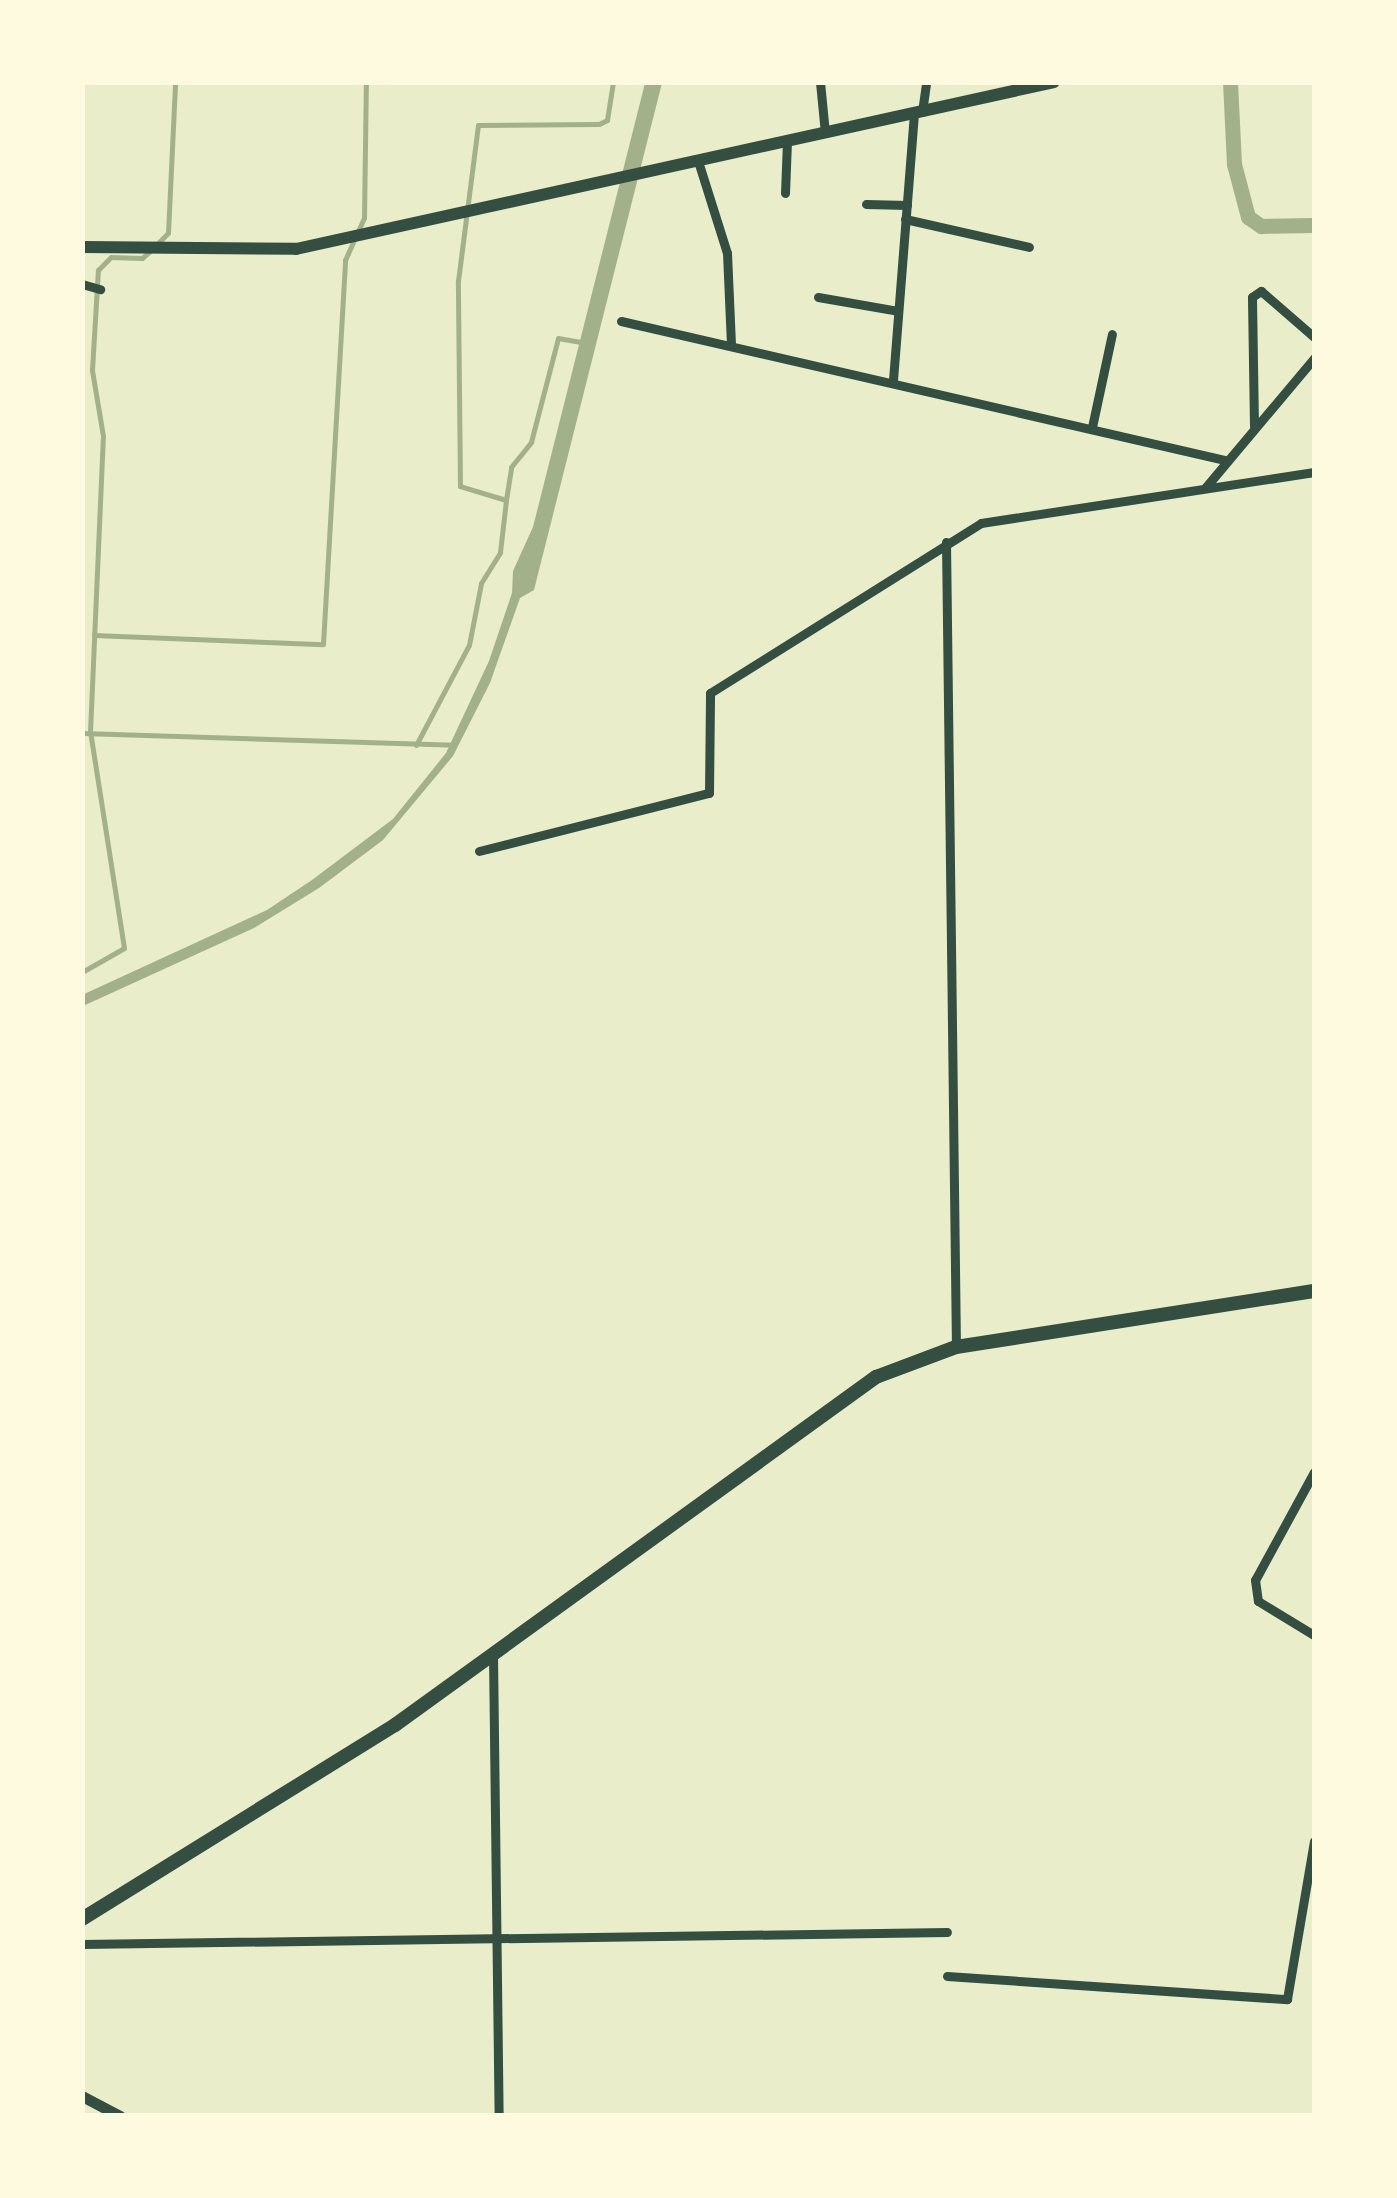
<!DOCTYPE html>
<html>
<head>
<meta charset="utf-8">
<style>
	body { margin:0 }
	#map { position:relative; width:1397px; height:2198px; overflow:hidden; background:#e9edc9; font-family:"Zilla Slab",serif }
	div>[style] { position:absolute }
	.water>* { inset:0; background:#a3b18a }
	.stream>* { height:5px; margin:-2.5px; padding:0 2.5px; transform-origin:2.5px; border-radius:2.5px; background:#a3b18a }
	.canal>* { height:15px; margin:-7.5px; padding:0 7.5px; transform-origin:7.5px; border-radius:7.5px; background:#a3b18a }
	.minor>* { height:9px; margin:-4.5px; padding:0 4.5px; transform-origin:4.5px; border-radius:4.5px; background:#344e41 }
	.tertiary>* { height:11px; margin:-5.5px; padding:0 5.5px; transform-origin:5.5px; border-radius:5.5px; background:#344e41 }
	.secondary>* { height:12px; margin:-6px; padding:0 6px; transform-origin:6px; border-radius:6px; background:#344e41 }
	.primary>* { height:14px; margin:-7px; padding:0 7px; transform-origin:7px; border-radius:7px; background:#344e41 }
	span { translate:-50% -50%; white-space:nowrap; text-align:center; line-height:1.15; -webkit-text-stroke:8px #fefae0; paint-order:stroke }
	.frame { position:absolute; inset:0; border:85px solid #fefae0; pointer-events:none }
</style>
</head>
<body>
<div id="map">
	<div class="water">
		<div style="clip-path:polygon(645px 83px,662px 83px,534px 590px,520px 598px,490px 683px,453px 756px,383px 840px,319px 888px,254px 928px,83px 1006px,82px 995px,267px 910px,312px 880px,393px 819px,446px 753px,489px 661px,512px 593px,513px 571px,533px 527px)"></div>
	</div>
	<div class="stream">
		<div style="left:158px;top:243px;width:14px;rotate:-45deg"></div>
		<div style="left:168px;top:233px;width:151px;rotate:-87.3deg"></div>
		<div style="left:506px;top:500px;width:33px;rotate:-81deg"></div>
		<div style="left:511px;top:467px;width:32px;rotate:-51deg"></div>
		<div style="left:531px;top:442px;width:107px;rotate:-75.4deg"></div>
		<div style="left:558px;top:338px;width:23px;rotate:10deg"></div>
		<div style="left:94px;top:635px;width:229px;rotate:2.3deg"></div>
		<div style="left:323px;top:644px;width:385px;rotate:-86.7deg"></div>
		<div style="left:345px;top:260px;width:46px;rotate:-65.7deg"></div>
		<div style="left:364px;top:218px;width:136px;rotate:-89.2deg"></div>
		<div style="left:82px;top:733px;width:372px;rotate:1.8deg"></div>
		<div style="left:416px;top:745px;width:113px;rotate:-62.1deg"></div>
		<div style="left:469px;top:645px;width:63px;rotate:-79deg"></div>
		<div style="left:481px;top:583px;width:36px;rotate:-58deg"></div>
		<div style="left:500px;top:552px;width:52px;rotate:-83.4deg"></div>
		<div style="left:506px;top:500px;width:48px;rotate:-163.1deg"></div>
		<div style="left:460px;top:486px;width:205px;rotate:-90.6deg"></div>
		<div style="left:458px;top:281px;width:157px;rotate:-82.7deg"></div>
		<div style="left:478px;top:125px;width:121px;rotate:-0.5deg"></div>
		<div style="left:599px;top:124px;width:9px;rotate:-27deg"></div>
		<div style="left:607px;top:120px;width:38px;rotate:-81deg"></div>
		<div style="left:82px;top:972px;width:48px;rotate:-29.7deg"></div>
		<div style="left:124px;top:948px;width:219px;rotate:-98.9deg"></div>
		<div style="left:90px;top:732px;width:296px;rotate:-87.5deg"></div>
		<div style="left:103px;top:436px;width:67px;rotate:-99.5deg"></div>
		<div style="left:92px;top:370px;width:100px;rotate:-86.6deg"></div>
		<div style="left:98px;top:270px;width:18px;rotate:-45deg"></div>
		<div style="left:111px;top:257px;width:31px;rotate:2deg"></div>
		<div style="left:142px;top:258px;width:11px;rotate:-41deg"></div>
	</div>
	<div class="canal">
		<div style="left:1230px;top:82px;width:82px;rotate:87.2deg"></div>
		<div style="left:1234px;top:164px;width:55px;rotate:75.2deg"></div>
		<div style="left:1248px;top:217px;width:16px;rotate:35deg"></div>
		<div style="left:1261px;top:226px;width:53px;rotate:-1.1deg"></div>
	</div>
	<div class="minor">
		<div style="left:820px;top:82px;width:51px;rotate:84.4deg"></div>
		<div style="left:922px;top:112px;width:30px;rotate:-82deg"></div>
		<div style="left:698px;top:161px;width:96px;rotate:72.5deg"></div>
		<div style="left:727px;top:253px;width:92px;rotate:87.5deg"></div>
		<div style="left:785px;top:193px;width:52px;rotate:-87.8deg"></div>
		<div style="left:866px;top:204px;width:41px;rotate:1.4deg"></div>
		<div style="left:905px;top:219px;width:127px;rotate:12.7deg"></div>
		<div style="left:82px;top:284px;width:19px;rotate:16deg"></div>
		<div style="left:818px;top:297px;width:81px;rotate:9.9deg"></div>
		<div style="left:621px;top:321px;width:620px;rotate:12.96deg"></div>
		<div style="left:893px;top:380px;width:267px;rotate:-85.5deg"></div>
		<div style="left:1254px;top:426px;width:129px;rotate:-90.9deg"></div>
		<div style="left:1252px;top:297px;width:11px;rotate:-34deg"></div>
		<div style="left:1261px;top:291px;width:70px;rotate:41deg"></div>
		<div style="left:1092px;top:427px;width:95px;rotate:-77.9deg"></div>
		<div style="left:1205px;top:488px;width:170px;rotate:-50deg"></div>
		<div style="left:946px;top:542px;width:805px;rotate:89.29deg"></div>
		<div style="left:479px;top:851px;width:237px;rotate:-14.2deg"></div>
		<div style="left:709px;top:793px;width:100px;rotate:-89.4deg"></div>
		<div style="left:710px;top:693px;width:320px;rotate:-32.1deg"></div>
		<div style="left:981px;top:523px;width:337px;rotate:-8.7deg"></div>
		<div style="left:1314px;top:1472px;width:123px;rotate:118.6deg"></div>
		<div style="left:1255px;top:1580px;width:21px;rotate:82deg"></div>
		<div style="left:1258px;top:1601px;width:66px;rotate:31.3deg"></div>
		<div style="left:493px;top:1654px;width:462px;rotate:89.3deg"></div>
		<div style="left:82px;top:1944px;width:865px;rotate:-0.79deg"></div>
		<div style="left:947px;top:1976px;width:341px;rotate:3.9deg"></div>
		<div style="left:1287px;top:1999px;width:160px;rotate:-80.3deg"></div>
	</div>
	<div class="tertiary">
		<div style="left:82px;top:2096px;width:43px;rotate:27.8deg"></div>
	</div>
	<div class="secondary">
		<div style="left:82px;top:247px;width:214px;rotate:0.5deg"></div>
		<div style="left:296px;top:249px;width:776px;rotate:-12.42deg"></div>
	</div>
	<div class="primary">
		<div style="left:82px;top:1919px;width:368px;rotate:-31.8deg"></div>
		<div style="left:395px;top:1725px;width:594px;rotate:-35.89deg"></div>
		<div style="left:876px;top:1377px;width:85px;rotate:-20.6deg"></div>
		<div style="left:956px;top:1347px;width:362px;rotate:-8.9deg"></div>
	</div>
	<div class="frame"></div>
</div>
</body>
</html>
